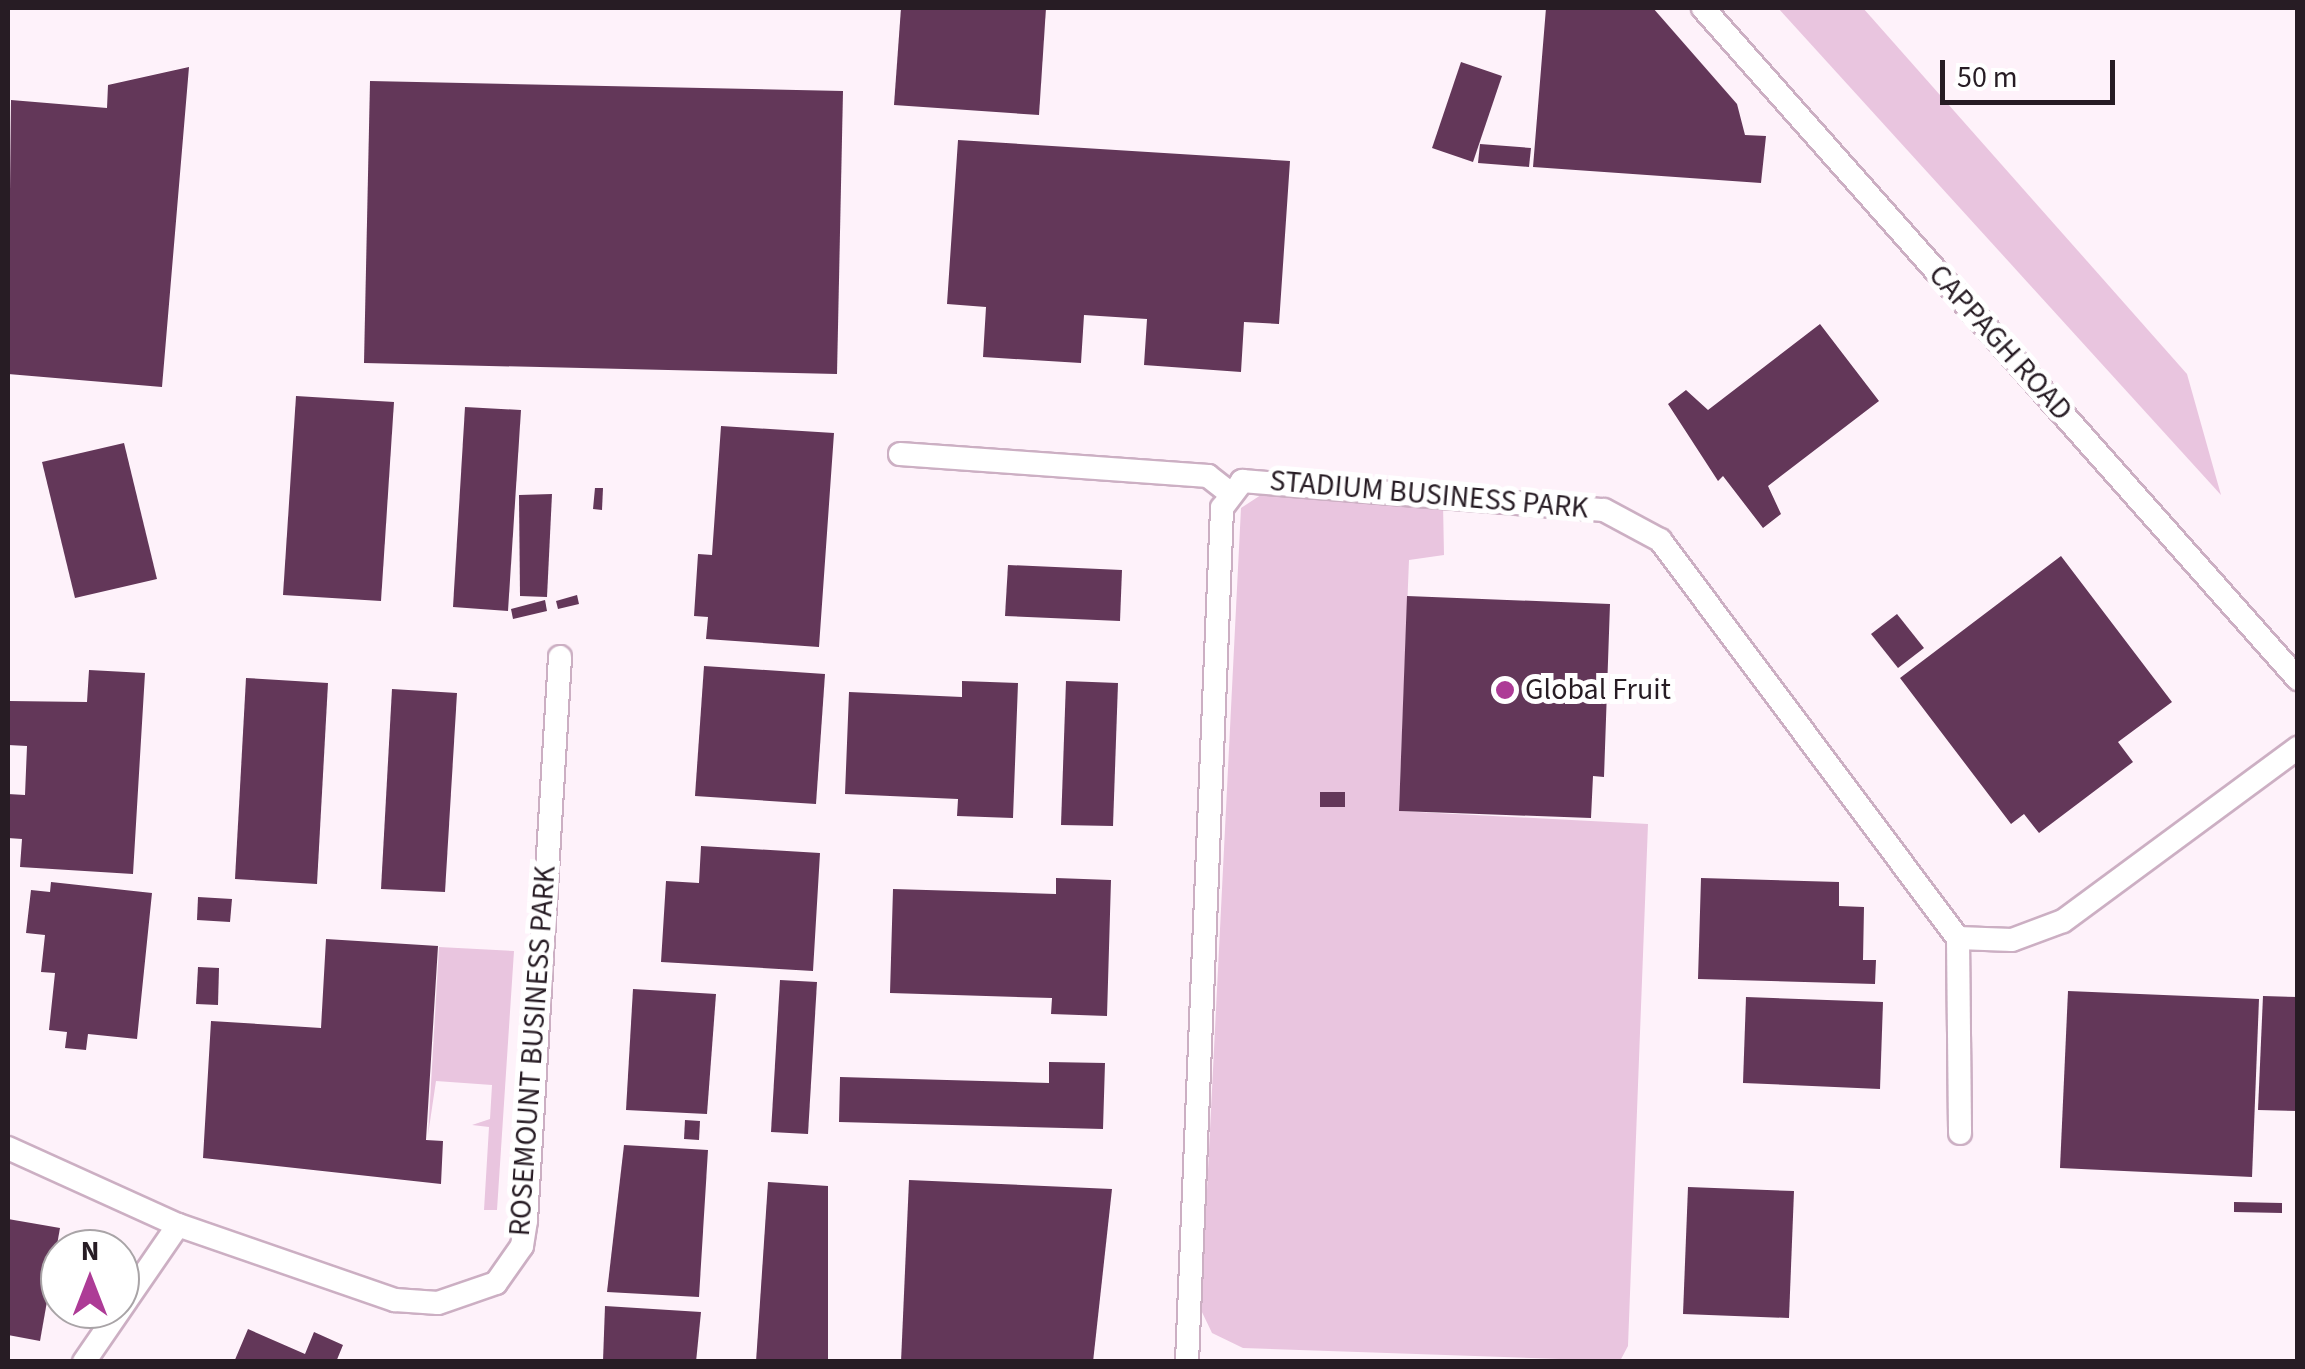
<!DOCTYPE html>
<html>
<head>
<meta charset="utf-8">
<style>
	body { margin:0 }
	#map { position:relative; width:2305px; height:1369px; overflow:hidden; background:#fef2fa; font-family:"Source Sans 3",sans-serif }
	div>[style] { position:absolute }
	.green>* { inset:0; background:#e9c5df }
	.building>* { inset:0; background:#633759 }
	.roads { filter:drop-shadow(2px 0 #ccafc3) drop-shadow(-2px 0 #ccafc3) drop-shadow(0 2px #ccafc3) drop-shadow(0 -2px #ccafc3) }
	.minor>* { height:22px; margin:-11px; padding:0 11px; transform-origin:11px; border-radius:11px; background:#fff }
	.dots>* { width:28px; height:28px; translate:-50% -50%; box-sizing:border-box; border:5px solid #fff; border-radius:50% }
	span { translate:-50% -50%; white-space:nowrap; text-align:center; line-height:1.15; -webkit-text-stroke:10px #fff; paint-order:stroke }
	.street-label { font-size:30px; color:#271c24 }
	.poi-label { font-size:30px; color:#271c24 }
	.left { translate:0 -50%; text-align:left }
	.frame { position:absolute; inset:0; border:10px solid #271c24; pointer-events:none }
	.north { position:absolute; left:40px; top:1229px; width:100px; height:100px; box-sizing:border-box; background:#fff; border:2px solid #a9a4a7; border-radius:50%; rotate:0deg; font-size:28px; font-weight:700; line-height:40px; text-align:center; color:#271c24 }
	.north::after { content:''; display:block; margin:auto; width:35px; height:45px; background:#ad3b96; clip-path:polygon(50% 0,100% 100%,50% 72%,0 100%) }
	.scale { position:absolute; left:1940px; top:60px; width:175px; height:45px; box-sizing:border-box; border:5px solid #271c24; border-top:0; padding-left:12px; font-size:30px; line-height:35px; white-space:nowrap; color:#271c24; -webkit-text-stroke:8px #fff; paint-order:stroke }
</style>
</head>
<body>
<div id="map">
	<div class="green">
		<div style="clip-path:polygon(1778px 8px,1863px 8px,2187px 374px,2221px 495px)"></div>
		<div style="clip-path:polygon(1267px 491px,1443px 503px,1444px 555px,1409px 560px,1399px 811px,1648px 824px,1628px 1346px,1620px 1361px,1243px 1348px,1212px 1333px,1201px 1310px,1241px 508px)"></div>
		<div style="clip-path:polygon(439px 947px,514px 951px,497px 1210px,484px 1210px,489px 1127px,472px 1125px,490px 1119px,492px 1085px,436px 1081px,428px 1135px)"></div>
	</div>
	<div class="building">
		<div style="clip-path:polygon(901px 8px,1046px 8px,1039px 115px,894px 105px)"></div>
		<div style="clip-path:polygon(1546px 8px,1653px 8px,1737px 104px,1745px 135px,1766px 136px,1761px 183px,1533px 167px)"></div>
		<div style="clip-path:polygon(1461px 62px,1502px 76px,1473px 162px,1432px 148px)"></div>
		<div style="clip-path:polygon(189px 67px,162px 387px,8px 374px,11px 100px,107px 108px,108px 85px)"></div>
		<div style="clip-path:polygon(370px 81px,843px 91px,837px 374px,364px 363px)"></div>
		<div style="clip-path:polygon(958px 140px,1290px 161px,1279px 324px,1244px 322px,1241px 372px,1144px 365px,1147px 319px,1084px 315px,1081px 363px,983px 357px,986px 307px,947px 304px)"></div>
		<div style="clip-path:polygon(1480px 144px,1531px 148px,1529px 167px,1478px 163px)"></div>
		<div style="clip-path:polygon(1820px 324px,1879px 401px,1768px 486px,1781px 514px,1763px 528px,1723px 476px,1718px 481px,1668px 404px,1686px 390px,1708px 410px)"></div>
		<div style="clip-path:polygon(296px 396px,394px 402px,381px 601px,283px 595px)"></div>
		<div style="clip-path:polygon(465px 407px,521px 410px,508px 611px,453px 607px)"></div>
		<div style="clip-path:polygon(721px 426px,834px 433px,819px 647px,706px 639px,708px 617px,694px 616px,698px 554px,712px 555px)"></div>
		<div style="clip-path:polygon(124px 443px,157px 579px,75px 598px,42px 462px)"></div>
		<div style="clip-path:polygon(595px 488px,603px 488px,602px 510px,593px 509px)"></div>
		<div style="clip-path:polygon(552px 494px,547px 597px,520px 596px,519px 495px)"></div>
		<div style="clip-path:polygon(2061px 556px,2172px 702px,2118px 742px,2133px 762px,2039px 833px,2024px 814px,2011px 824px,1900px 678px)"></div>
		<div style="clip-path:polygon(1008px 565px,1122px 570px,1120px 621px,1005px 616px)"></div>
		<div style="clip-path:polygon(577px 595px,579px 604px,558px 609px,556px 601px)"></div>
		<div style="clip-path:polygon(1407px 596px,1610px 604px,1604px 777px,1593px 776px,1591px 818px,1399px 811px)"></div>
		<div style="clip-path:polygon(545px 600px,547px 611px,513px 619px,511px 609px)"></div>
		<div style="clip-path:polygon(1897px 614px,1924px 648px,1898px 668px,1871px 634px)"></div>
		<div style="clip-path:polygon(704px 666px,825px 674px,816px 804px,695px 796px)"></div>
		<div style="clip-path:polygon(89px 670px,145px 673px,133px 874px,20px 867px,22px 839px,8px 838px,8px 794px,25px 795px,27px 746px,8px 745px,9px 701px,87px 702px)"></div>
		<div style="clip-path:polygon(246px 678px,328px 683px,317px 884px,235px 879px)"></div>
		<div style="clip-path:polygon(962px 681px,1018px 683px,1013px 818px,957px 816px,958px 799px,845px 794px,849px 692px,962px 697px)"></div>
		<div style="clip-path:polygon(1066px 681px,1118px 683px,1113px 826px,1061px 825px)"></div>
		<div style="clip-path:polygon(392px 689px,457px 693px,445px 892px,381px 889px)"></div>
		<div style="clip-path:polygon(1320px 792px,1345px 792px,1345px 807px,1320px 807px)"></div>
		<div style="clip-path:polygon(701px 846px,820px 853px,813px 971px,661px 962px,666px 881px,699px 883px)"></div>
		<div style="clip-path:polygon(1056px 878px,1111px 880px,1107px 1016px,1051px 1014px,1052px 998px,890px 993px,893px 889px,1056px 894px)"></div>
		<div style="clip-path:polygon(1701px 878px,1839px 882px,1839px 906px,1864px 907px,1863px 960px,1876px 960px,1875px 984px,1698px 979px)"></div>
		<div style="clip-path:polygon(51px 882px,152px 893px,137px 1039px,88px 1034px,86px 1050px,65px 1048px,67px 1032px,49px 1030px,55px 973px,41px 972px,45px 935px,26px 933px,31px 890px,50px 892px)"></div>
		<div style="clip-path:polygon(198px 897px,232px 899px,230px 922px,197px 920px)"></div>
		<div style="clip-path:polygon(326px 939px,438px 946px,426px 1140px,443px 1141px,441px 1184px,203px 1158px,211px 1021px,321px 1028px)"></div>
		<div style="clip-path:polygon(198px 967px,219px 968px,218px 1005px,196px 1004px)"></div>
		<div style="clip-path:polygon(780px 980px,817px 982px,808px 1134px,771px 1132px)"></div>
		<div style="clip-path:polygon(633px 989px,716px 994px,707px 1114px,626px 1110px)"></div>
		<div style="clip-path:polygon(2068px 991px,2259px 999px,2252px 1177px,2060px 1168px)"></div>
		<div style="clip-path:polygon(2263px 996px,2298px 997px,2298px 1111px,2258px 1110px)"></div>
		<div style="clip-path:polygon(1746px 997px,1883px 1002px,1880px 1089px,1743px 1083px)"></div>
		<div style="clip-path:polygon(1049px 1062px,1105px 1063px,1103px 1129px,839px 1122px,840px 1077px,1049px 1083px)"></div>
		<div style="clip-path:polygon(685px 1120px,700px 1121px,699px 1140px,684px 1139px)"></div>
		<div style="clip-path:polygon(624px 1145px,708px 1150px,699px 1297px,607px 1292px)"></div>
		<div style="clip-path:polygon(909px 1180px,1112px 1189px,1093px 1362px,901px 1362px)"></div>
		<div style="clip-path:polygon(768px 1182px,828px 1186px,828px 1362px,756px 1362px)"></div>
		<div style="clip-path:polygon(1688px 1187px,1794px 1191px,1789px 1318px,1683px 1314px)"></div>
		<div style="clip-path:polygon(2234px 1202px,2282px 1203px,2282px 1213px,2234px 1212px)"></div>
		<div style="clip-path:polygon(8px 1219px,60px 1228px,40px 1341px,8px 1335px)"></div>
		<div style="clip-path:polygon(605px 1306px,701px 1312px,696px 1362px,603px 1361px)"></div>
		<div style="clip-path:polygon(248px 1329px,305px 1354px,314px 1332px,343px 1345px,336px 1362px,234px 1362px)"></div>
	</div>
	<div class="roads">
		<div class="minor">
			<div style="left:1703px;top:8px;width:897px;rotate:48.44deg"></div>
			<div style="left:900px;top:454px;width:309px;rotate:4.1deg"></div>
			<div style="left:1208px;top:476px;width:24px;rotate:38deg"></div>
			<div style="left:1958px;top:938px;width:195px;rotate:89.4deg"></div>
			<div style="left:8px;top:1148px;width:187px;rotate:24.4deg"></div>
			<div style="left:178px;top:1225px;width:230px;rotate:19.1deg"></div>
			<div style="left:395px;top:1300px;width:43px;rotate:4deg"></div>
			<div style="left:438px;top:1303px;width:61px;rotate:-19deg"></div>
			<div style="left:496px;top:1283px;width:45px;rotate:-54.9deg"></div>
			<div style="left:522px;top:1246px;width:26px;rotate:-81deg"></div>
			<div style="left:526px;top:1220px;width:564px;rotate:-86.54deg"></div>
			<div style="left:84px;top:1362px;width:166px;rotate:-55.5deg"></div>
			<div style="left:1187px;top:1362px;width:855px;rotate:-87.65deg"></div>
			<div style="left:1222px;top:508px;width:34px;rotate:-53deg"></div>
			<div style="left:1242px;top:481px;width:363px;rotate:4.6deg"></div>
			<div style="left:1604px;top:510px;width:64px;rotate:28.2deg"></div>
			<div style="left:1660px;top:540px;width:497px;rotate:53.2deg"></div>
			<div style="left:1958px;top:938px;width:54px;rotate:2.1deg"></div>
			<div style="left:2012px;top:940px;width:54px;rotate:-20.4deg"></div>
			<div style="left:2063px;top:921px;width:292px;rotate:-36.4deg"></div>
		</div>
	</div>
	<div class="dots">
		<div style="left:1505px;top:690px;background:#ad3b96"></div>
	</div>
	<div class="street-label">
		<span style="left:2000px;top:343px;rotate:48deg">CAPPAGH ROAD</span>
		<span style="left:1429px;top:495px;rotate:5deg">STADIUM BUSINESS PARK</span>
		<span style="left:533px;top:1051px;rotate:-86deg">ROSEMOUNT BUSINESS PARK</span>
	</div>
	<div class="poi-label">
		<span class="left" style="left:1525px;top:690px">Global Fruit</span>
	</div>
	<div class="frame"></div>
	<div class="north">N</div>
	<div class="scale">50 m</div>
</div>
</body>
</html>
